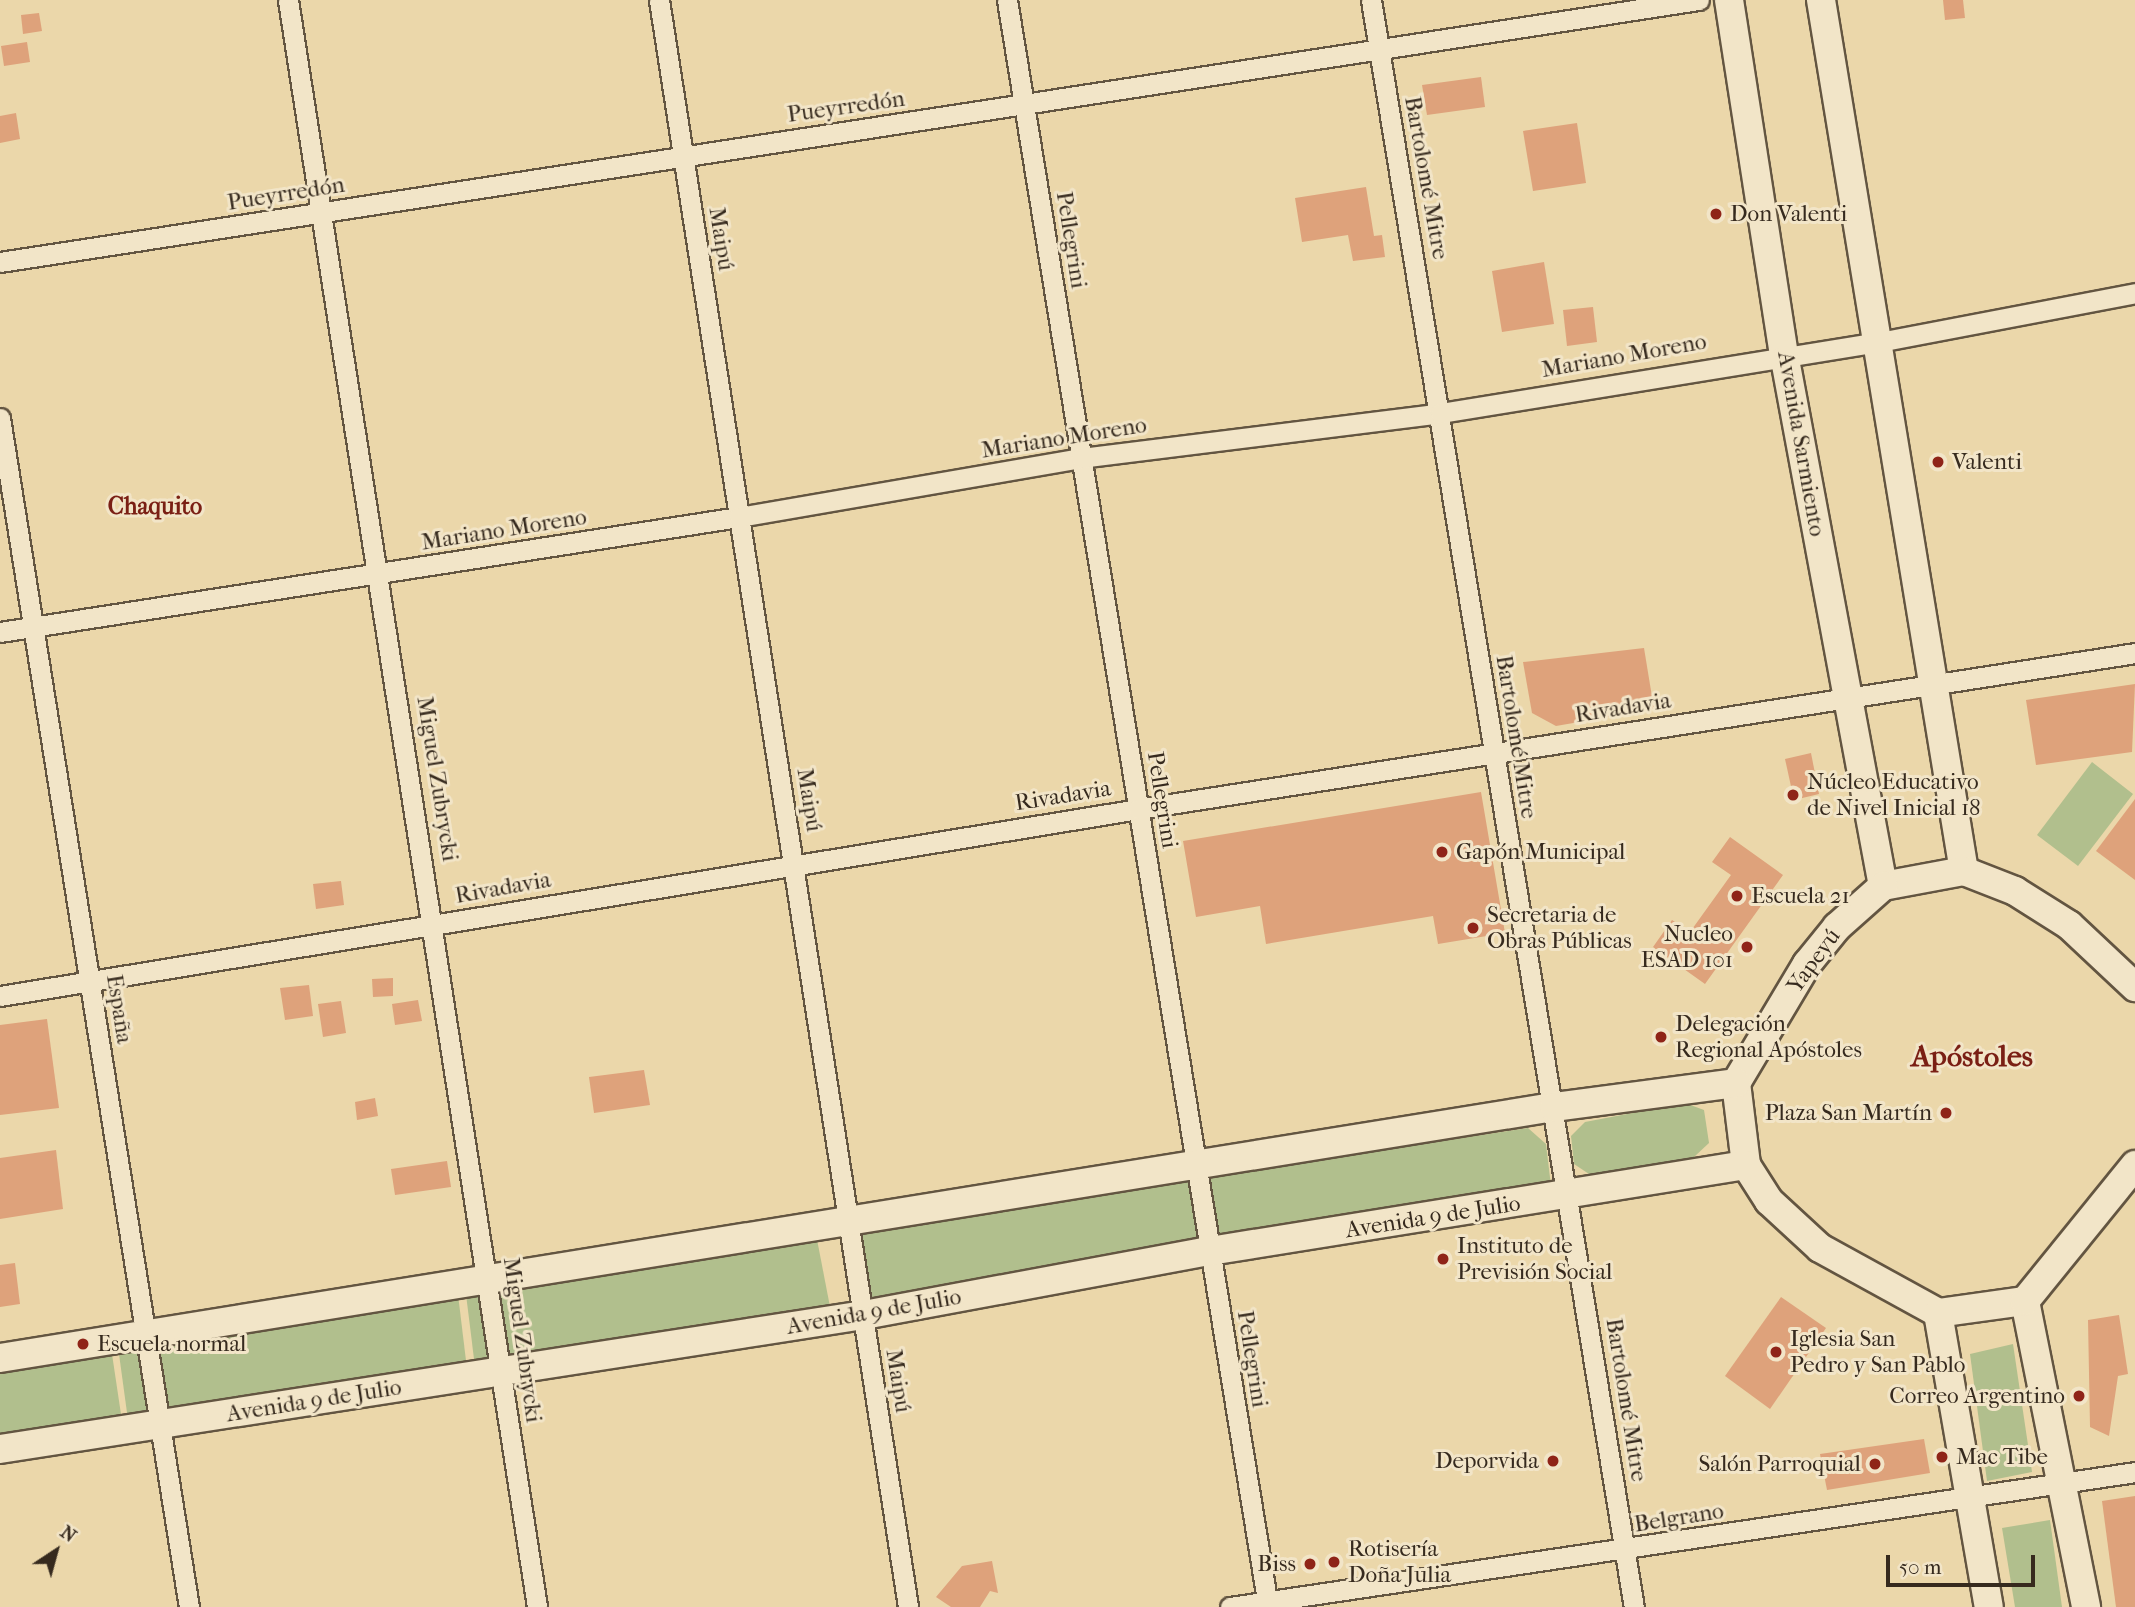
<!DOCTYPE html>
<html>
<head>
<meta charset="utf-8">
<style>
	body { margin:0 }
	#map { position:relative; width:2135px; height:1607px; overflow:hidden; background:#ebd7aa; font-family:"IM FELL French Canon",serif }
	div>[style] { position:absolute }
	.green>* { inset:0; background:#b1bf8d }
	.building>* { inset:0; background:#dea27b }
	.roads { filter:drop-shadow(2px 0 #635541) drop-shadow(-2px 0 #635541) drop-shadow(0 2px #635541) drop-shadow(0 -2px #635541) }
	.street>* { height:19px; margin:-9.5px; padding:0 9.5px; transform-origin:9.5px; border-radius:9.5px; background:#f2e5c8 }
	.secondary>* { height:28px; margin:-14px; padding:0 14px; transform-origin:14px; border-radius:14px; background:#f2e5c8 }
	.dots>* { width:19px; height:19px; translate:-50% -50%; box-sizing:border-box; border:4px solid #f2e5c8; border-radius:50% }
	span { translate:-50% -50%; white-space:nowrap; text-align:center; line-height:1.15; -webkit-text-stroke:6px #f2e5c8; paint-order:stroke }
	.street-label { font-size:23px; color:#362a1e }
	.poi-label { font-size:23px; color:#362a1e }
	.left { translate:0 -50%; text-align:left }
	.right { translate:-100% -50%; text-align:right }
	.neighbourhood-label { font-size:24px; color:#7a1f14; font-weight:700 }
	.district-label { font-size:30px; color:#7a1f14; font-weight:700 }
	.north { position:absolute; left:21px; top:1516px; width:70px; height:70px; -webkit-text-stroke:5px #f2e5c8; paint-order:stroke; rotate:36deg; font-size:19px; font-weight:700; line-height:28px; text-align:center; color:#362a1e }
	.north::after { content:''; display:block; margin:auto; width:24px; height:32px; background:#362a1e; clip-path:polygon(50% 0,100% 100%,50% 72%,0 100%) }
	.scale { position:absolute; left:1886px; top:1555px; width:149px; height:32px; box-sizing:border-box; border:4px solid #362a1e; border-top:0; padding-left:9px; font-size:21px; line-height:24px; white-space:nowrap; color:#362a1e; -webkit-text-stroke:5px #f2e5c8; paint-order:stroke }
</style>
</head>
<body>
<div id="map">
	<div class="green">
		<div style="clip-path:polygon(2092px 762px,2133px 794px,2078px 866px,2037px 835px)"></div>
		<div style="clip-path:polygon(1685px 1103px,1704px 1110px,1709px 1143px,1694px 1157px,1592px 1176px,1574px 1164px,1571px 1136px,1585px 1122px)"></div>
		<div style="clip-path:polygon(1528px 1128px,1546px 1144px,1551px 1186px,1217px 1250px,1205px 1177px)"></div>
		<div style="clip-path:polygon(1193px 1181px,1203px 1253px,871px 1309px,857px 1228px)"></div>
		<div style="clip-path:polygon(815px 1229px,831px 1312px,475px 1367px,464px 1278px)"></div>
		<div style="clip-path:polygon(456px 1278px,467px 1369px,128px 1420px,116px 1332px)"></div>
		<div style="clip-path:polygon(109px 1334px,122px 1421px,0 1441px,0 1352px)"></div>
		<div style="clip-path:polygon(2013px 1344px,2032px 1472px,1987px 1481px,1970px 1354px)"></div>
		<div style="clip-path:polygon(2050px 1520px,2062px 1607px,2015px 1607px,2002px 1528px)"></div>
	</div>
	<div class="building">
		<div style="clip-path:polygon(1943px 0,1963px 0,1965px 18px,1945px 20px)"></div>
		<div style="clip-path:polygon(39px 13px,42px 31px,23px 34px,21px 15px)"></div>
		<div style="clip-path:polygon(27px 42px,30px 62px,4px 66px,1px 46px)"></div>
		<div style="clip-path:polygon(1481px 77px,1485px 107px,1427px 115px,1422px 85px)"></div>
		<div style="clip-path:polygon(16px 113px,20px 139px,0 143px,0 116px)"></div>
		<div style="clip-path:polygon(1577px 123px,1586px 183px,1533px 191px,1523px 131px)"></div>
		<div style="clip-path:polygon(1366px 187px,1374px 236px,1382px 235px,1385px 257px,1353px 261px,1348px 235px,1302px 242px,1295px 198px)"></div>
		<div style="clip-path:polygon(1544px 262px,1554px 324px,1502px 332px,1492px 271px)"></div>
		<div style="clip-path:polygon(1593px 307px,1597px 342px,1567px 346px,1563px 310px)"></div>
		<div style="clip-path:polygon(1644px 648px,1654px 709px,1556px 726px,1532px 713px,1523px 662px)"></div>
		<div style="clip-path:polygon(2135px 684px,2132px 752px,2036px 765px,2026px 700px)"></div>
		<div style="clip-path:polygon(1811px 753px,1819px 794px,1794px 800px,1785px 759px)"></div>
		<div style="clip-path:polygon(1481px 792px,1505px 933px,1438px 944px,1433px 916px,1266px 944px,1260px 906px,1196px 917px,1183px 841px)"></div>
		<div style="clip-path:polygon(2135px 799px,2135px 880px,2096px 851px)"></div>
		<div style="clip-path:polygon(1730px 837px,1783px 875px,1705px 984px,1653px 947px,1672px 920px,1690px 932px,1731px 875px,1712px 862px)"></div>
		<div style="clip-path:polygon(341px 881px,344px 905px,316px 909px,313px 884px)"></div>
		<div style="clip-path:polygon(393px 978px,393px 996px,373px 997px,372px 979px)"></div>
		<div style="clip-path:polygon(309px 985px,313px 1016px,285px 1020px,280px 988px)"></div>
		<div style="clip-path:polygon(418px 1000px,422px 1021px,395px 1025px,392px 1004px)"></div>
		<div style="clip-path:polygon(341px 1001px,346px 1033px,323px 1037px,318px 1004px)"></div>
		<div style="clip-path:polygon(47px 1019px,59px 1108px,0 1115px,0 1025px)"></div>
		<div style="clip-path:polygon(644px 1070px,650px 1105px,594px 1113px,589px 1077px)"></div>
		<div style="clip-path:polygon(375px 1098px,378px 1116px,357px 1120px,355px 1102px)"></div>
		<div style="clip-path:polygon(56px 1150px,63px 1209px,0 1219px,0 1158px)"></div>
		<div style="clip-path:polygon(447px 1161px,451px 1187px,395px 1195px,391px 1169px)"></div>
		<div style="clip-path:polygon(15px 1263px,20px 1304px,0 1307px,0 1265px)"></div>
		<div style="clip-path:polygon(1781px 1297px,1826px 1328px,1770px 1409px,1725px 1376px)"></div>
		<div style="clip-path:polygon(2119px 1315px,2128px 1374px,2118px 1376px,2109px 1436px,2090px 1427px,2088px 1320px)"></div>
		<div style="clip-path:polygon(1924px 1439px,1930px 1473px,1827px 1490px,1820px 1454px)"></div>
		<div style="clip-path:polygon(2135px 1496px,2135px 1607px,2116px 1607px,2102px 1501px)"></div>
		<div style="clip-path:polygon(992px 1561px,998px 1593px,990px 1591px,980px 1607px,951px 1607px,936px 1597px,962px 1566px)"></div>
	</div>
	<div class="roads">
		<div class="street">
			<div style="left:288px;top:0;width:1626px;rotate:81.19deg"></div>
			<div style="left:659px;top:0;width:1626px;rotate:81.19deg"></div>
			<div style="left:1007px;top:0;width:1628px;rotate:80.77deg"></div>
			<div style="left:1371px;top:0;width:1628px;rotate:80.71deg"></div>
			<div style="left:0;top:262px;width:1719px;rotate:-8.77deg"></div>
			<div style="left:0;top:418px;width:1204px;rotate:80.97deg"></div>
			<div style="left:0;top:632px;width:748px;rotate:-8.85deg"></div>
			<div style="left:739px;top:517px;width:347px;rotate:-9.8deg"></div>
			<div style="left:1081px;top:458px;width:362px;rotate:-7.1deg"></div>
			<div style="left:1440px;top:413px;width:440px;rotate:-9.2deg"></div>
			<div style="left:1874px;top:343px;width:266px;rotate:-10.8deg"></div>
			<div style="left:0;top:996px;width:1153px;rotate:-9.33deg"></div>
			<div style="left:1138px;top:809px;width:1009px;rotate:-8.89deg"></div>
			<div style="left:1230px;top:1607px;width:915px;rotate:-8.48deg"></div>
		</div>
		<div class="secondary">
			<div style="left:1729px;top:0;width:358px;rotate:81.2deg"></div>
			<div style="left:1784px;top:354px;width:541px;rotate:79.46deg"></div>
			<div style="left:1821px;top:0;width:883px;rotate:80.68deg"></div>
			<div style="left:1964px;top:871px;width:55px;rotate:21.4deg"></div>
			<div style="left:2015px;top:891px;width:64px;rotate:32.2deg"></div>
			<div style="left:2069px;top:925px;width:91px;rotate:43.2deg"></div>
			<div style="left:1883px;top:886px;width:82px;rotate:-10.5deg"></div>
			<div style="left:1736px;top:1083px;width:83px;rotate:83deg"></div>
			<div style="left:1746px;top:1165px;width:43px;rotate:57.4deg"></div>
			<div style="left:1769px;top:1201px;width:69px;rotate:42.7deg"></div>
			<div style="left:1820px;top:1248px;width:135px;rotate:28.8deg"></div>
			<div style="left:1938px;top:1313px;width:88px;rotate:-7.9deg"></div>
			<div style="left:1736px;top:1083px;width:139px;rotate:-59.2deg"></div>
			<div style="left:1807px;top:964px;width:48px;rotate:-51deg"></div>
			<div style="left:1837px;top:927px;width:62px;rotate:-41.7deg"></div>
			<div style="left:2025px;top:1301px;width:312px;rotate:78.7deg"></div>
			<div style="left:2025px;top:1301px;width:175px;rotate:-51deg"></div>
			<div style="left:1938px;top:1313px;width:298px;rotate:80.2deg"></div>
			<div style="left:0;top:1358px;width:1574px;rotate:-9.18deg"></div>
			<div style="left:1554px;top:1107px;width:184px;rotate:-7.5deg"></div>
			<div style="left:0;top:1449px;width:874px;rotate:-8.82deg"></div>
			<div style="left:864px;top:1315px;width:352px;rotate:-10.5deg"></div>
			<div style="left:1210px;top:1251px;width:543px;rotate:-9.12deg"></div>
		</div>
	</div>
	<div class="dots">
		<div style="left:1716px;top:214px;background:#8f2418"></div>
		<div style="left:1938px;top:462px;background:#8f2418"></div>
		<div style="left:1793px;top:795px;background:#8f2418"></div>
		<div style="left:1442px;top:852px;background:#8f2418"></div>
		<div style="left:1737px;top:896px;background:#8f2418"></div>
		<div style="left:1473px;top:928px;background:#8f2418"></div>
		<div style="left:1747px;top:947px;background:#8f2418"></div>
		<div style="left:1661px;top:1037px;background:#8f2418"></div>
		<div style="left:1946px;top:1113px;background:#8f2418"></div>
		<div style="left:1443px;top:1259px;background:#8f2418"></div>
		<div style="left:83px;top:1344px;background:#8f2418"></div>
		<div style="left:1776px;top:1352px;background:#8f2418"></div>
		<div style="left:2079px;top:1396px;background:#8f2418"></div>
		<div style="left:1942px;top:1457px;background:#8f2418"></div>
		<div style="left:1553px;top:1461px;background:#8f2418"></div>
		<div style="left:1875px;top:1464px;background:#8f2418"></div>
		<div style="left:1334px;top:1562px;background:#8f2418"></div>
		<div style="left:1310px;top:1564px;background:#8f2418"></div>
	</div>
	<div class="street-label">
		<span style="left:846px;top:107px;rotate:-8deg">Pueyrredón</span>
		<span style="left:1426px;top:178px;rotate:80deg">Bartolomé Mitre</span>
		<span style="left:286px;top:194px;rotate:-9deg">Pueyrredón</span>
		<span style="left:721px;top:239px;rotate:81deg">Maipú</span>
		<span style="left:1071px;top:240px;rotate:81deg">Pellegrini</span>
		<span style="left:1624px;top:356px;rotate:-10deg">Mariano Moreno</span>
		<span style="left:1064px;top:438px;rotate:-9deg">Mariano Moreno</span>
		<span style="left:1801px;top:444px;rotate:80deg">Avenida Sarmiento</span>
		<span style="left:504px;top:530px;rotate:-9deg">Mariano Moreno</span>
		<span style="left:1623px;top:708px;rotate:-9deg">Rivadavia</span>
		<span style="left:1516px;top:737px;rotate:81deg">Bartolomé Mitre</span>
		<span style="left:437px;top:779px;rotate:81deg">Miguel Zubrycki</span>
		<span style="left:1063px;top:796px;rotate:-9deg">Rivadavia</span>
		<span style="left:809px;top:800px;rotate:81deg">Maipú</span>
		<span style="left:1162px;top:800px;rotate:81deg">Pellegrini</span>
		<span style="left:503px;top:888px;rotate:-10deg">Rivadavia</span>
		<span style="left:1814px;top:961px;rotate:-54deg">Yapeyú</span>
		<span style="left:119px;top:1009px;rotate:81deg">España</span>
		<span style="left:1433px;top:1217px;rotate:-9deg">Avenida 9 de Julio</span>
		<span style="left:874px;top:1312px;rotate:-10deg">Avenida 9 de Julio</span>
		<span style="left:522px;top:1340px;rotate:82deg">Miguel Zubrycki</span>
		<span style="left:1252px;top:1359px;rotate:81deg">Pellegrini</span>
		<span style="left:898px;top:1381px;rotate:81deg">Maipú</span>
		<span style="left:1626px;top:1400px;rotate:81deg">Bartolomé Mitre</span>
		<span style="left:314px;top:1401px;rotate:-9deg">Avenida 9 de Julio</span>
		<span style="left:1679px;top:1518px;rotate:-9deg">Belgrano</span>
	</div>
	<div class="poi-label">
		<span class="left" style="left:1730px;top:214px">Don Valenti</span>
		<span class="left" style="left:1952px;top:462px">Valenti</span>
		<span class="left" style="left:1807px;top:795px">Núcleo Educativo<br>de Nivel Inicial 18</span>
		<span class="left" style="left:1456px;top:852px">Gapón Municipal</span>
		<span class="left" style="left:1751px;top:896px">Escuela 21</span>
		<span class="left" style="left:1487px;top:928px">Secretaria de<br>Obras Públicas</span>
		<span class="right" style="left:1733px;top:947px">Nucleo<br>ESAD 101</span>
		<span class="left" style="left:1675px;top:1037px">Delegación<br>Regional Apóstoles</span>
		<span class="right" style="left:1932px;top:1113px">Plaza San Martín</span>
		<span class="left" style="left:1457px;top:1259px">Instituto de<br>Previsión Social</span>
		<span class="left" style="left:1790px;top:1352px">Iglesia San<br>Pedro y San Pablo</span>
		<span class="left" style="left:97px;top:1344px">Escuela normal</span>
		<span class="right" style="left:2065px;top:1396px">Correo Argentino</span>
		<span class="left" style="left:1956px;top:1457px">Mac Tibe</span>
		<span class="right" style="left:1539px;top:1461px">Deporvida</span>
		<span class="right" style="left:1861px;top:1464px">Salón Parroquial</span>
		<span class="left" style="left:1348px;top:1562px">Rotisería<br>Doña Julia</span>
		<span class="right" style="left:1296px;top:1564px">Biss</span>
	</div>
	<div class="neighbourhood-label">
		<span style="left:155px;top:507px">Chaquito</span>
	</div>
	<div class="district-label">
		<span style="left:1972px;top:1057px">Apóstoles</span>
	</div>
	<div class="north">N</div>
	<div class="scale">50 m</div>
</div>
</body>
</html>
